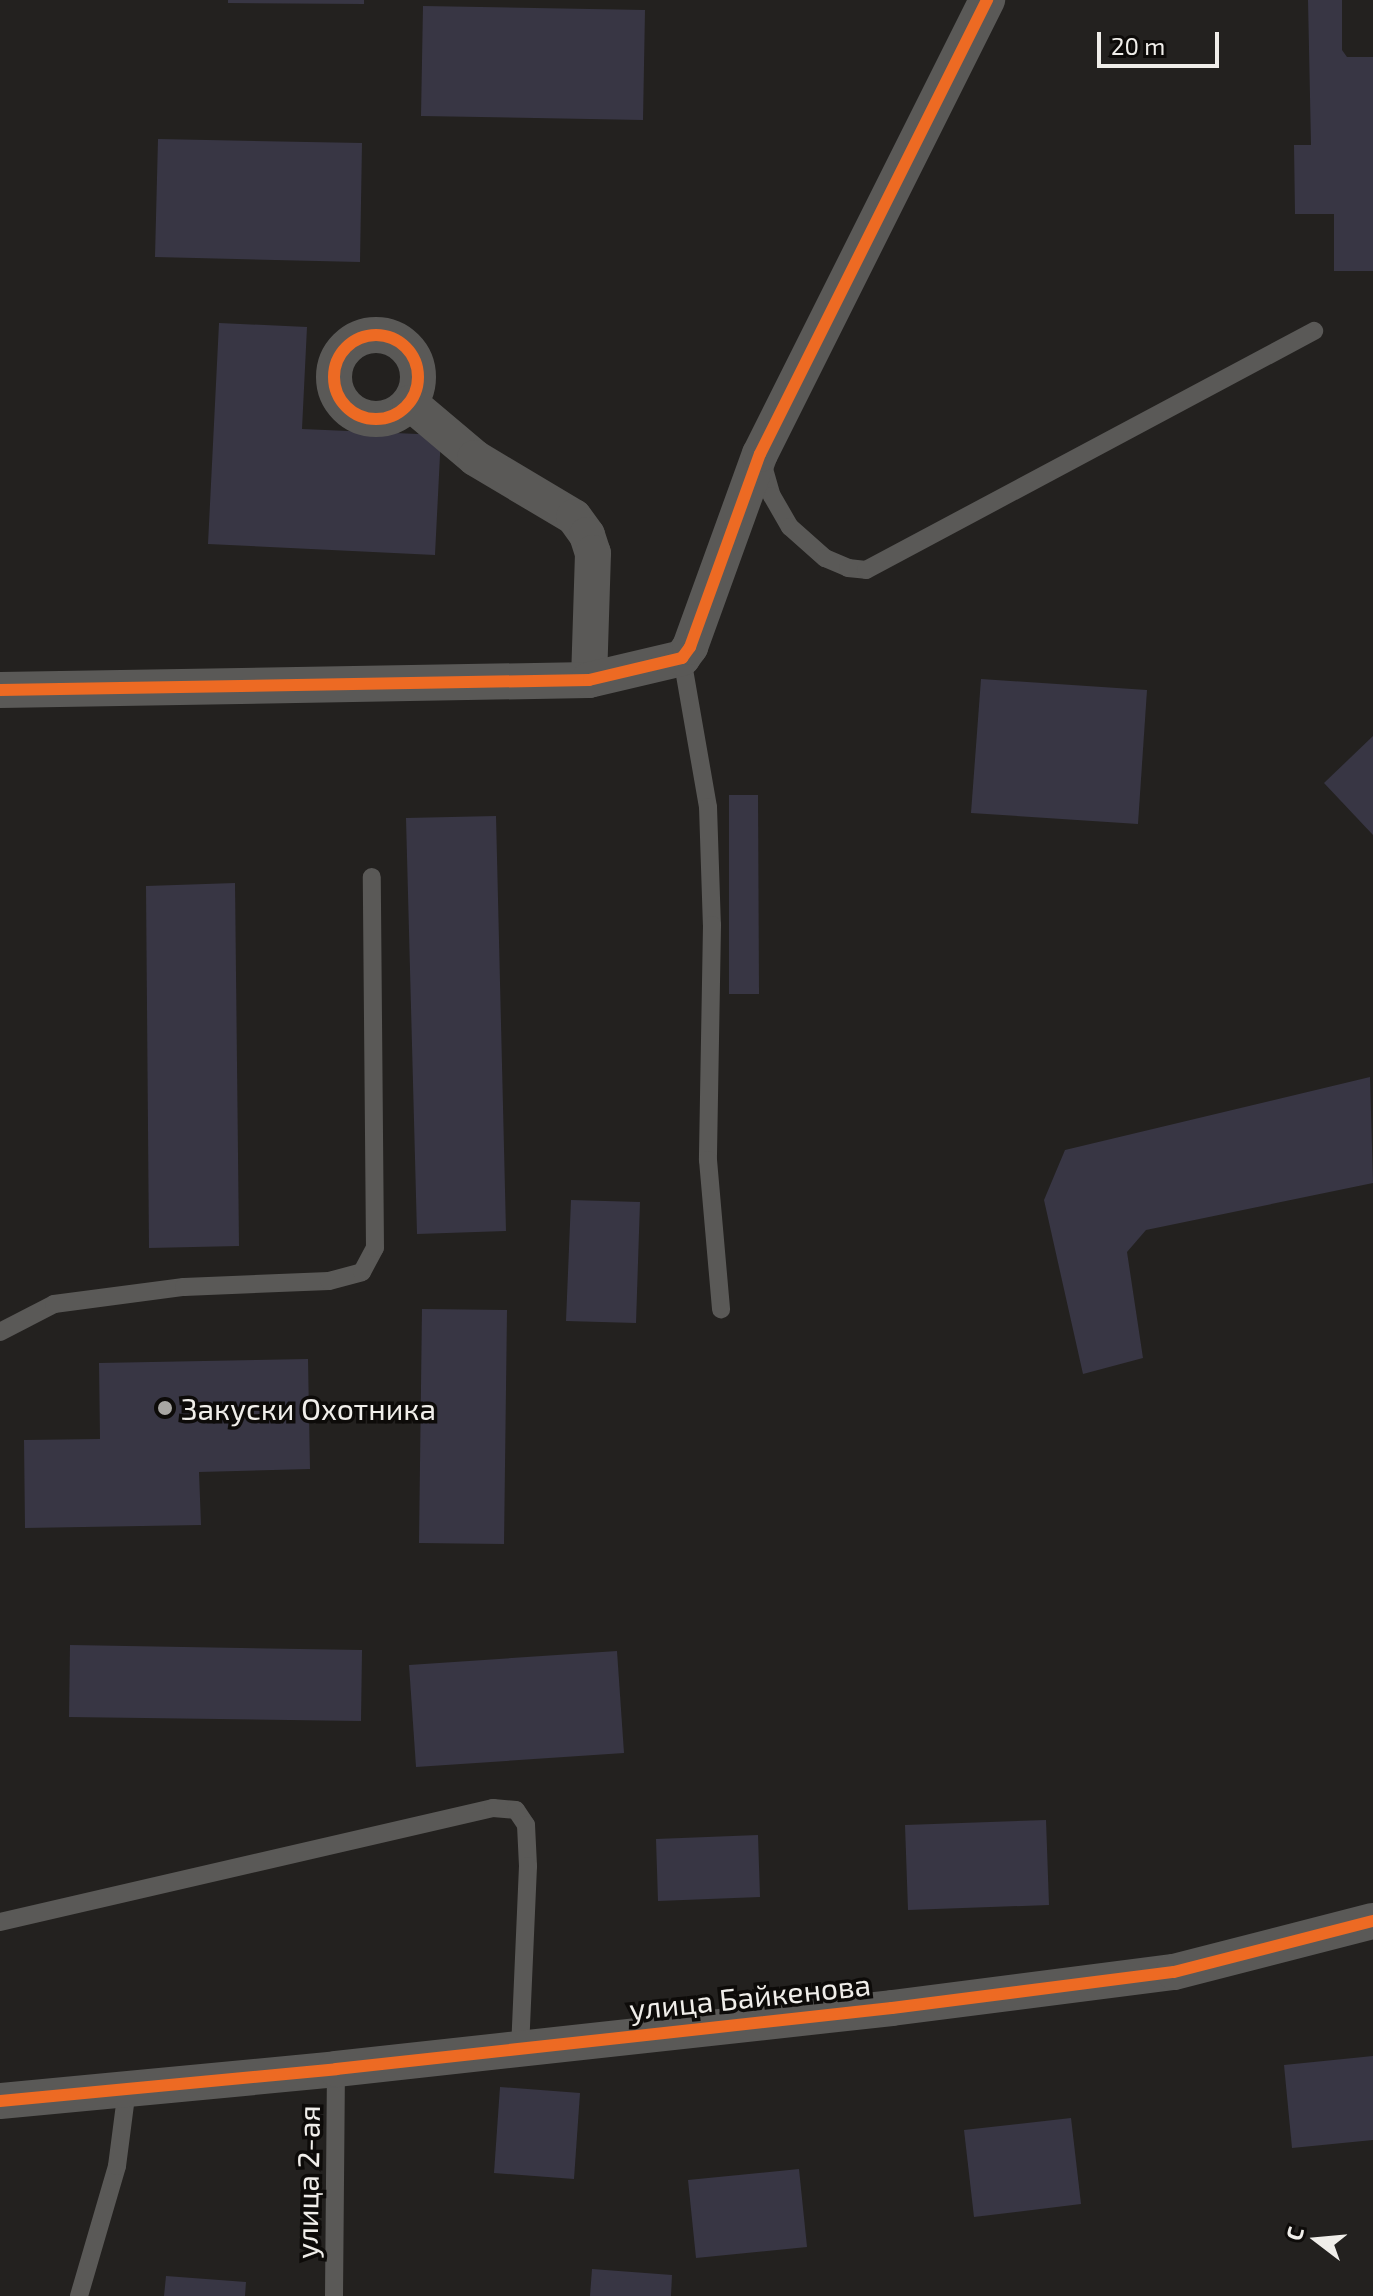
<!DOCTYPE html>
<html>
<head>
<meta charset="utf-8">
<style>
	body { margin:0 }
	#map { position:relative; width:1373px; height:2296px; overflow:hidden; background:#23211f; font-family:"Exo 2",sans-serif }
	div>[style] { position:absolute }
	.building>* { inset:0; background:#383644 }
	.lane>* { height:18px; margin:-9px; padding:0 9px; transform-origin:9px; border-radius:9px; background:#5a5957 }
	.street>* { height:36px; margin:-18px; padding:0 18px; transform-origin:18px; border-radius:18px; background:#5a5957 }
	.street>.ring { margin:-18px; padding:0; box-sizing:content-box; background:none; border:36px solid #5a5957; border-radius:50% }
	.cycleway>* { height:12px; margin:-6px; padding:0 6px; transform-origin:6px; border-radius:6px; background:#ed6a23 }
	.cycleway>.ring { margin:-6px; padding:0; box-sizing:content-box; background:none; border:12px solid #ed6a23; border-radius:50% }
	.dots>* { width:22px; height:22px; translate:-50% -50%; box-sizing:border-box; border:4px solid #0d0b09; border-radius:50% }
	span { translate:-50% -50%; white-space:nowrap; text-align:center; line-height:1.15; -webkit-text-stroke:7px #0d0b09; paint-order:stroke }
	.poi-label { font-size:30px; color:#f0eeea }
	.left { translate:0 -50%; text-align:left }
	.street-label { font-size:30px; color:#f0eeea }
	.north { position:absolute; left:1277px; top:2200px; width:80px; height:80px; -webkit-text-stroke:6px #0d0b09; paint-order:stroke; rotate:286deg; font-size:22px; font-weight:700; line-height:32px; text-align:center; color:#f0eeea }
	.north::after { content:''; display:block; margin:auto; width:28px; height:36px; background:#f0eeea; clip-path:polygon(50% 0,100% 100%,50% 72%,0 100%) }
	.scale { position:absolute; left:1097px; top:32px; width:122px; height:36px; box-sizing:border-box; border:4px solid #f0eeea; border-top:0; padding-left:10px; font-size:24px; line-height:28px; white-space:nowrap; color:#f0eeea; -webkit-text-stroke:6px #0d0b09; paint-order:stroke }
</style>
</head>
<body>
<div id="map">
	<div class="building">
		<div style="clip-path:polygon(228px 0,364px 0,364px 4px,228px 3px)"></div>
		<div style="clip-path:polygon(1308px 0,1342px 0,1342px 50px,1347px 57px,1373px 57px,1373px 271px,1334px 271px,1334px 214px,1295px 214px,1294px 145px,1311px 145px)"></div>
		<div style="clip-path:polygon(423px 6px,645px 10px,643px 120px,421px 116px)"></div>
		<div style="clip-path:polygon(158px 139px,362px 143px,360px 262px,155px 257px)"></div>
		<div style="clip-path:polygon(219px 323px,307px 327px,302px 429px,441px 435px,435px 555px,208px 544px)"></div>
		<div style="clip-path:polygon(981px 679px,1147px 690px,1138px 824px,971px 813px)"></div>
		<div style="clip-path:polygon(1373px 736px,1373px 835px,1324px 783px)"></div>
		<div style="clip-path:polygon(729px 795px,758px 795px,759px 994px,729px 994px)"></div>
		<div style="clip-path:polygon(496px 816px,506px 1231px,417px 1234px,406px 818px)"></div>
		<div style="clip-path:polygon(235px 883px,239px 1246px,149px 1248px,146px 886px)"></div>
		<div style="clip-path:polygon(1370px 1077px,1373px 1183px,1146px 1230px,1127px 1252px,1143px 1358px,1083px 1374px,1044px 1200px,1065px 1150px)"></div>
		<div style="clip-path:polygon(571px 1200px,640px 1202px,636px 1323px,566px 1321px)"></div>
		<div style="clip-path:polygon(422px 1309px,507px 1310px,504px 1544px,419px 1543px)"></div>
		<div style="clip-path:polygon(308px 1359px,310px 1469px,199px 1472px,201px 1525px,25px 1528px,24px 1440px,100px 1439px,99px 1363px)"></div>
		<div style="clip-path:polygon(70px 1645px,362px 1650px,361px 1721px,69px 1717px)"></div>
		<div style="clip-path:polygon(617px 1651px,624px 1753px,416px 1767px,409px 1665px)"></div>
		<div style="clip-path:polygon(1046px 1820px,1049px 1905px,908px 1910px,905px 1825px)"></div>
		<div style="clip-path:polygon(758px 1835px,760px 1897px,658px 1901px,656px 1839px)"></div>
		<div style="clip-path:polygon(1373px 2056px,1373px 2140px,1292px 2148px,1284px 2065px)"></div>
		<div style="clip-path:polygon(500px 2087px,580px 2093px,574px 2179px,494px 2173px)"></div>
		<div style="clip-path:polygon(1071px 2118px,1081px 2204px,974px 2217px,964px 2130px)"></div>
		<div style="clip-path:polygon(799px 2169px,807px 2247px,696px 2258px,688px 2180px)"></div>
		<div style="clip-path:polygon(592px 2269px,672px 2275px,671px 2296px,590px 2296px)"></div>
		<div style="clip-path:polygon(166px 2276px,246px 2282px,245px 2296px,164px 2296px)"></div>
	</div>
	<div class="lane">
		<div style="left:762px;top:462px;width:35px;rotate:74deg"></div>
		<div style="left:772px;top:496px;width:36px;rotate:60deg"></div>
		<div style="left:790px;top:527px;width:47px;rotate:41.5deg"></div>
		<div style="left:825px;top:558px;width:25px;rotate:23deg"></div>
		<div style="left:848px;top:568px;width:18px;rotate:6deg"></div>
		<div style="left:866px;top:570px;width:508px;rotate:-28.08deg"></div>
		<div style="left:682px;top:658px;width:151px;rotate:80.1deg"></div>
		<div style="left:708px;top:807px;width:118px;rotate:88.1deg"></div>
		<div style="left:712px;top:925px;width:235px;rotate:91deg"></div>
		<div style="left:708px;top:1160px;width:150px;rotate:85deg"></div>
		<div style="left:0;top:1332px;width:61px;rotate:-27.4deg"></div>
		<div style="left:54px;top:1304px;width:131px;rotate:-7.5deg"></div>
		<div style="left:184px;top:1287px;width:145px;rotate:-2.4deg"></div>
		<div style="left:329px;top:1281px;width:34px;rotate:-15deg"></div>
		<div style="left:362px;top:1272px;width:27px;rotate:-62deg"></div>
		<div style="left:375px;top:1248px;width:371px;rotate:-90.5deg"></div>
		<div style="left:0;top:1922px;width:506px;rotate:-13.02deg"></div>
		<div style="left:493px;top:1808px;width:23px;rotate:5deg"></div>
		<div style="left:516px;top:1810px;width:18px;rotate:56deg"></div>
		<div style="left:526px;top:1825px;width:41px;rotate:87.2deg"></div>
		<div style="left:528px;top:1866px;width:181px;rotate:92.5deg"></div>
		<div style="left:79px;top:2296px;width:135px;rotate:-73.7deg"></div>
		<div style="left:117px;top:2166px;width:78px;rotate:-82.6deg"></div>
		<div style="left:334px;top:2296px;width:227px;rotate:-89.5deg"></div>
	</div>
	<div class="street">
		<div class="ring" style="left:334px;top:335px;width:48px;height:48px"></div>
		<div style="left:410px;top:403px;width:85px;rotate:40.2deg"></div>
		<div style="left:475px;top:458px;width:115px;rotate:30.8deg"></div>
		<div style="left:574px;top:517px;width:22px;rotate:54deg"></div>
		<div style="left:587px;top:535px;width:19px;rotate:72deg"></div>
		<div style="left:593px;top:553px;width:127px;rotate:91.8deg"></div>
		<div style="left:0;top:690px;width:589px;rotate:-0.97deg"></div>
		<div style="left:589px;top:680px;width:96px;rotate:-13.3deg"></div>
		<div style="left:682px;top:658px;width:14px;rotate:-54deg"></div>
		<div style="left:690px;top:647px;width:205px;rotate:-70.1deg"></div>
		<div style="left:760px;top:454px;width:508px;rotate:-63.43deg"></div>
		<div style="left:0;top:2101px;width:338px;rotate:-5.4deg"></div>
		<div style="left:336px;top:2069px;width:559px;rotate:-6.26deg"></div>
		<div style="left:892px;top:2008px;width:284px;rotate:-7.3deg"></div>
		<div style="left:1174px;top:1972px;width:205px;rotate:-14.4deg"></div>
	</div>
	<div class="cycleway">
		<div class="ring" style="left:334px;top:335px;width:72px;height:72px"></div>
		<div style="left:0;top:690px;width:589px;rotate:-0.97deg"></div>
		<div style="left:589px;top:680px;width:96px;rotate:-13.3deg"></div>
		<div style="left:682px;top:658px;width:14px;rotate:-54deg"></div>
		<div style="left:690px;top:647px;width:205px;rotate:-70.1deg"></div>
		<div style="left:760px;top:454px;width:508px;rotate:-63.43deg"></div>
		<div style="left:0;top:2101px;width:338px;rotate:-5.4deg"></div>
		<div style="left:336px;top:2069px;width:559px;rotate:-6.26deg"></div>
		<div style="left:892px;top:2008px;width:284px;rotate:-7.3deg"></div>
		<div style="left:1174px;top:1972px;width:205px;rotate:-14.4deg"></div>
	</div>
	<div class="dots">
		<div style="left:165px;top:1408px;background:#a8a6a3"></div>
	</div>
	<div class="poi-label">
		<span class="left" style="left:181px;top:1408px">Закуски Охотника</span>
	</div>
	<div class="street-label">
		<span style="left:750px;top:1996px;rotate:-6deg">улица Байкенова</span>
		<span style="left:307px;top:2182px;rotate:-89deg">улица 2-ая</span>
	</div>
	<div class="north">С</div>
	<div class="scale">20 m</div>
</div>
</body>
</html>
